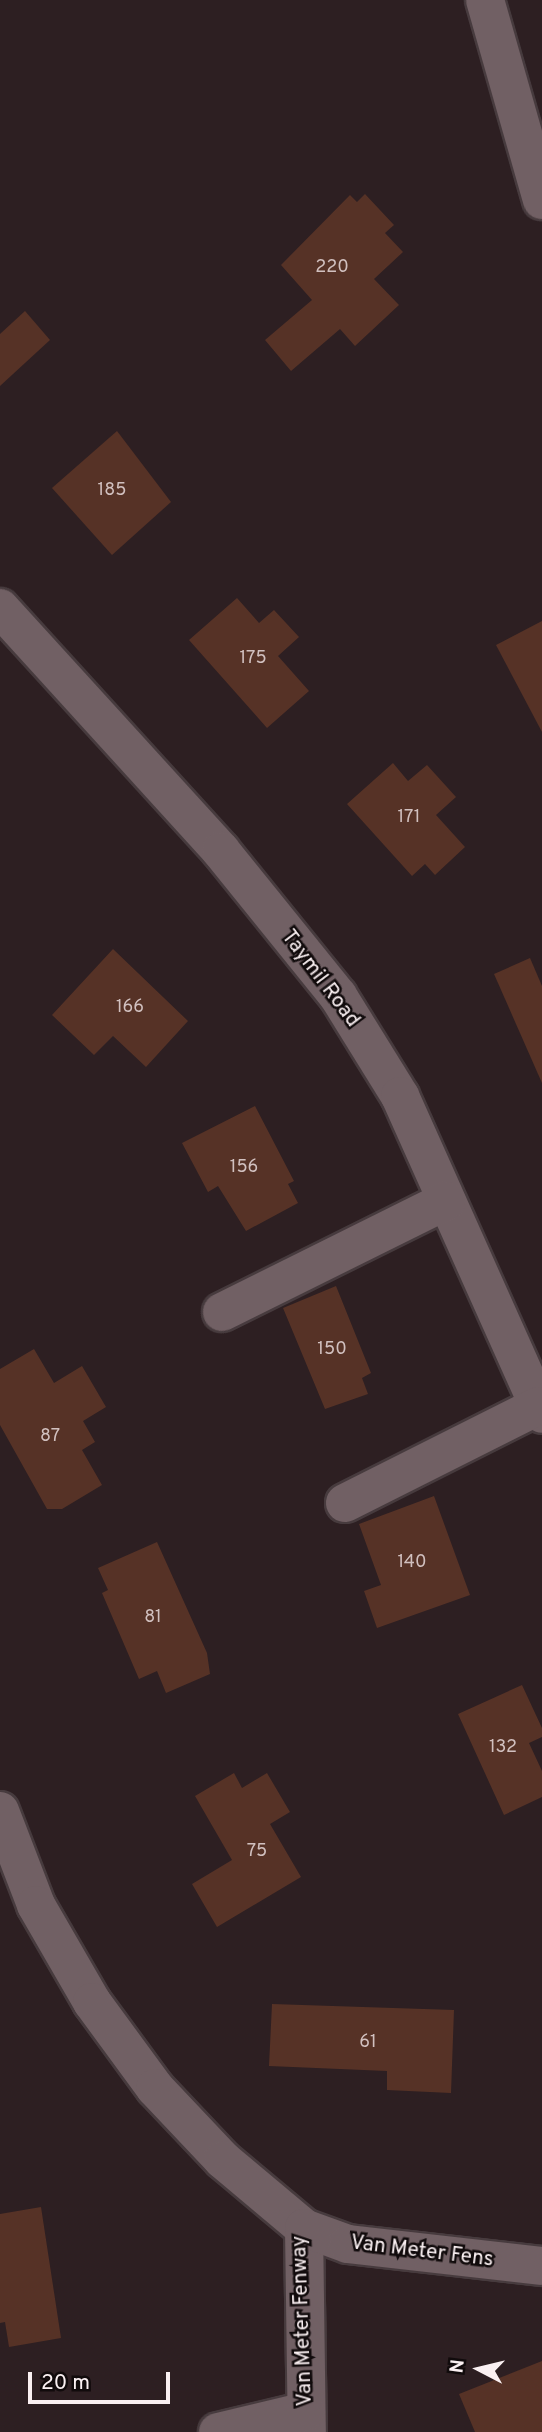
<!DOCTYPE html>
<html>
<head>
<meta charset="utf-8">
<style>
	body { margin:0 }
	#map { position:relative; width:542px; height:2432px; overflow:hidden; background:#2d1f22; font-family:Overpass,sans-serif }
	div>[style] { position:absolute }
	.building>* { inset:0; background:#563226 }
	.roads { filter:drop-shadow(2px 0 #473b3e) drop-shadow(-2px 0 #473b3e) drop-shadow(0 2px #473b3e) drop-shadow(0 -2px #473b3e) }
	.minor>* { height:38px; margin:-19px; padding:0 19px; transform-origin:19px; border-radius:19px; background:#716064 }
	.tertiary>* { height:38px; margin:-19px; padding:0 19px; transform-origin:19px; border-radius:19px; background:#716064 }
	span { translate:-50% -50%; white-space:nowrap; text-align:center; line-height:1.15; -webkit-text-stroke:5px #110b0c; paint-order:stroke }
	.number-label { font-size:18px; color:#d1c0bf }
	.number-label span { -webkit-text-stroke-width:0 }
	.street-label { font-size:21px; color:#faf0f2 }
	.north { position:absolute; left:444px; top:2334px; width:70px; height:70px; -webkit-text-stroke:5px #110b0c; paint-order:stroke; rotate:277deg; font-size:19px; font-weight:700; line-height:28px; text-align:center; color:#faf0f2 }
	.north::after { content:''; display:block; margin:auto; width:24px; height:32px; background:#faf0f2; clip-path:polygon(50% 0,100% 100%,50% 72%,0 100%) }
	.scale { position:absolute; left:28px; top:2372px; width:142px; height:32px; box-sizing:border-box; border:4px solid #faf0f2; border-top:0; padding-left:9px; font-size:21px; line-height:24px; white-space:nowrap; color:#faf0f2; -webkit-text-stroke:5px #110b0c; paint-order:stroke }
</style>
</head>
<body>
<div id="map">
	<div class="building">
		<div style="clip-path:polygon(365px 194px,394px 225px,385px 233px,403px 252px,374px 279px,399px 305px,355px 346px,340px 329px,291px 371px,265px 340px,312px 300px,281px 265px,350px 195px,357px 202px)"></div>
		<div style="clip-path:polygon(25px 311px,50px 340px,0 386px,0 334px)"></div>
		<div style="clip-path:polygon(117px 431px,171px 502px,112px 555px,52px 488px)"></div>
		<div style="clip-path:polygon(237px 598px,259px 623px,274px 610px,299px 637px,278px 656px,309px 691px,267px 728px,189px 640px)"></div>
		<div style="clip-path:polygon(542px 621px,542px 732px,496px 645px)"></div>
		<div style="clip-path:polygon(393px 763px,408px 781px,427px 765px,456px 797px,436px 815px,465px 847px,435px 875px,425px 864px,412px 876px,347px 804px)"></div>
		<div style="clip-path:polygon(113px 949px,188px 1021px,146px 1067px,113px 1036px,94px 1055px,52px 1015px)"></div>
		<div style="clip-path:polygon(530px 958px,542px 986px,542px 1083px,494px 974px)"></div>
		<div style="clip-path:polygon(255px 1106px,294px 1181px,288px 1184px,298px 1203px,246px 1231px,218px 1186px,208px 1192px,182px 1143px)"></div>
		<div style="clip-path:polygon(336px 1286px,371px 1373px,362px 1378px,368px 1394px,325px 1409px,283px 1308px)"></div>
		<div style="clip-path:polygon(34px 1349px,54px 1383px,82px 1366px,106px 1407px,83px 1421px,95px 1442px,82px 1450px,102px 1485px,62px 1509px,47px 1509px,0 1425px,0 1369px)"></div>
		<div style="clip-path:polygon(434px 1496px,470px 1595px,377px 1628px,364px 1591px,381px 1585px,359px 1524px)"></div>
		<div style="clip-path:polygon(157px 1542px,207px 1653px,210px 1674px,166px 1693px,157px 1671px,139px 1679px,102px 1593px,108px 1590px,98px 1568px)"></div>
		<div style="clip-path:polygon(522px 1685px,542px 1728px,542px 1737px,529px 1743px,542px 1771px,542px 1797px,504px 1815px,458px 1714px)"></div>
		<div style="clip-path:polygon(234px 1773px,242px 1788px,267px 1773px,290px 1812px,270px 1824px,301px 1877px,217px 1927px,192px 1884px,232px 1860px,195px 1796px)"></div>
		<div style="clip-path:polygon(272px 2004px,454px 2010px,451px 2093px,387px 2090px,387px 2071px,269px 2066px)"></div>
		<div style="clip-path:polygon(41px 2207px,61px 2338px,9px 2347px,5px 2322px,0 2323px,0 2214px)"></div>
		<div style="clip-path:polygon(542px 2361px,542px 2432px,475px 2432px,459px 2394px)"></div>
	</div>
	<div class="roads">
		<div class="minor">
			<div style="left:0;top:608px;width:328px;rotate:47.7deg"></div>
			<div style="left:221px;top:851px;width:186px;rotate:51.1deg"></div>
			<div style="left:338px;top:996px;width:118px;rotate:58.2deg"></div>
			<div style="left:400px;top:1096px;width:348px;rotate:65.9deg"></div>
			<div style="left:222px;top:1312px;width:250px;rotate:-26.4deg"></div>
			<div style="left:345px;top:1503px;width:216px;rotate:-26.7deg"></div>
			<div style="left:0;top:1811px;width:101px;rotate:69deg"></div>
			<div style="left:36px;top:1905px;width:112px;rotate:60deg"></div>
			<div style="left:92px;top:2002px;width:107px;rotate:53.8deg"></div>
			<div style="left:155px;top:2088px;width:99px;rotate:46.6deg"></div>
			<div style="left:223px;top:2160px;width:106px;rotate:40deg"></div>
			<div style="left:304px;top:2228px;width:204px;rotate:89.2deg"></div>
			<div style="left:304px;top:2228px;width:47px;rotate:20deg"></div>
			<div style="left:348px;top:2244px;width:195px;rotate:6.5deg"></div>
			<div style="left:218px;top:2432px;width:90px;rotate:-13.4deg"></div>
		</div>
		<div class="tertiary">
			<div style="left:485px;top:0;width:208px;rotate:74.1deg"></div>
		</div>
	</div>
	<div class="number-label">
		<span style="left:332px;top:268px">220</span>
		<span style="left:112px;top:491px">185</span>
		<span style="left:253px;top:659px">175</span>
		<span style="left:409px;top:818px">171</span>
		<span style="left:130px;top:1008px">166</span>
		<span style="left:244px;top:1168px">156</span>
		<span style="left:332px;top:1350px">150</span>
		<span style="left:50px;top:1437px">87</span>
		<span style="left:412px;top:1563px">140</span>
		<span style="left:153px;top:1618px">81</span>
		<span style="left:503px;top:1748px">132</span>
		<span style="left:257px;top:1852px">75</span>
		<span style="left:368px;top:2043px">61</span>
	</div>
	<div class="street-label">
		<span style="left:320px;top:979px;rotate:53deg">Taymil Road</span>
		<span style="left:422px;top:2252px;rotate:7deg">Van Meter Fens</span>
		<span style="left:303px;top:2321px;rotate:-92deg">Van Meter Fenway</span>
	</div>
	<div class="north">N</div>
	<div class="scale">20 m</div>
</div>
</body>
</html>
